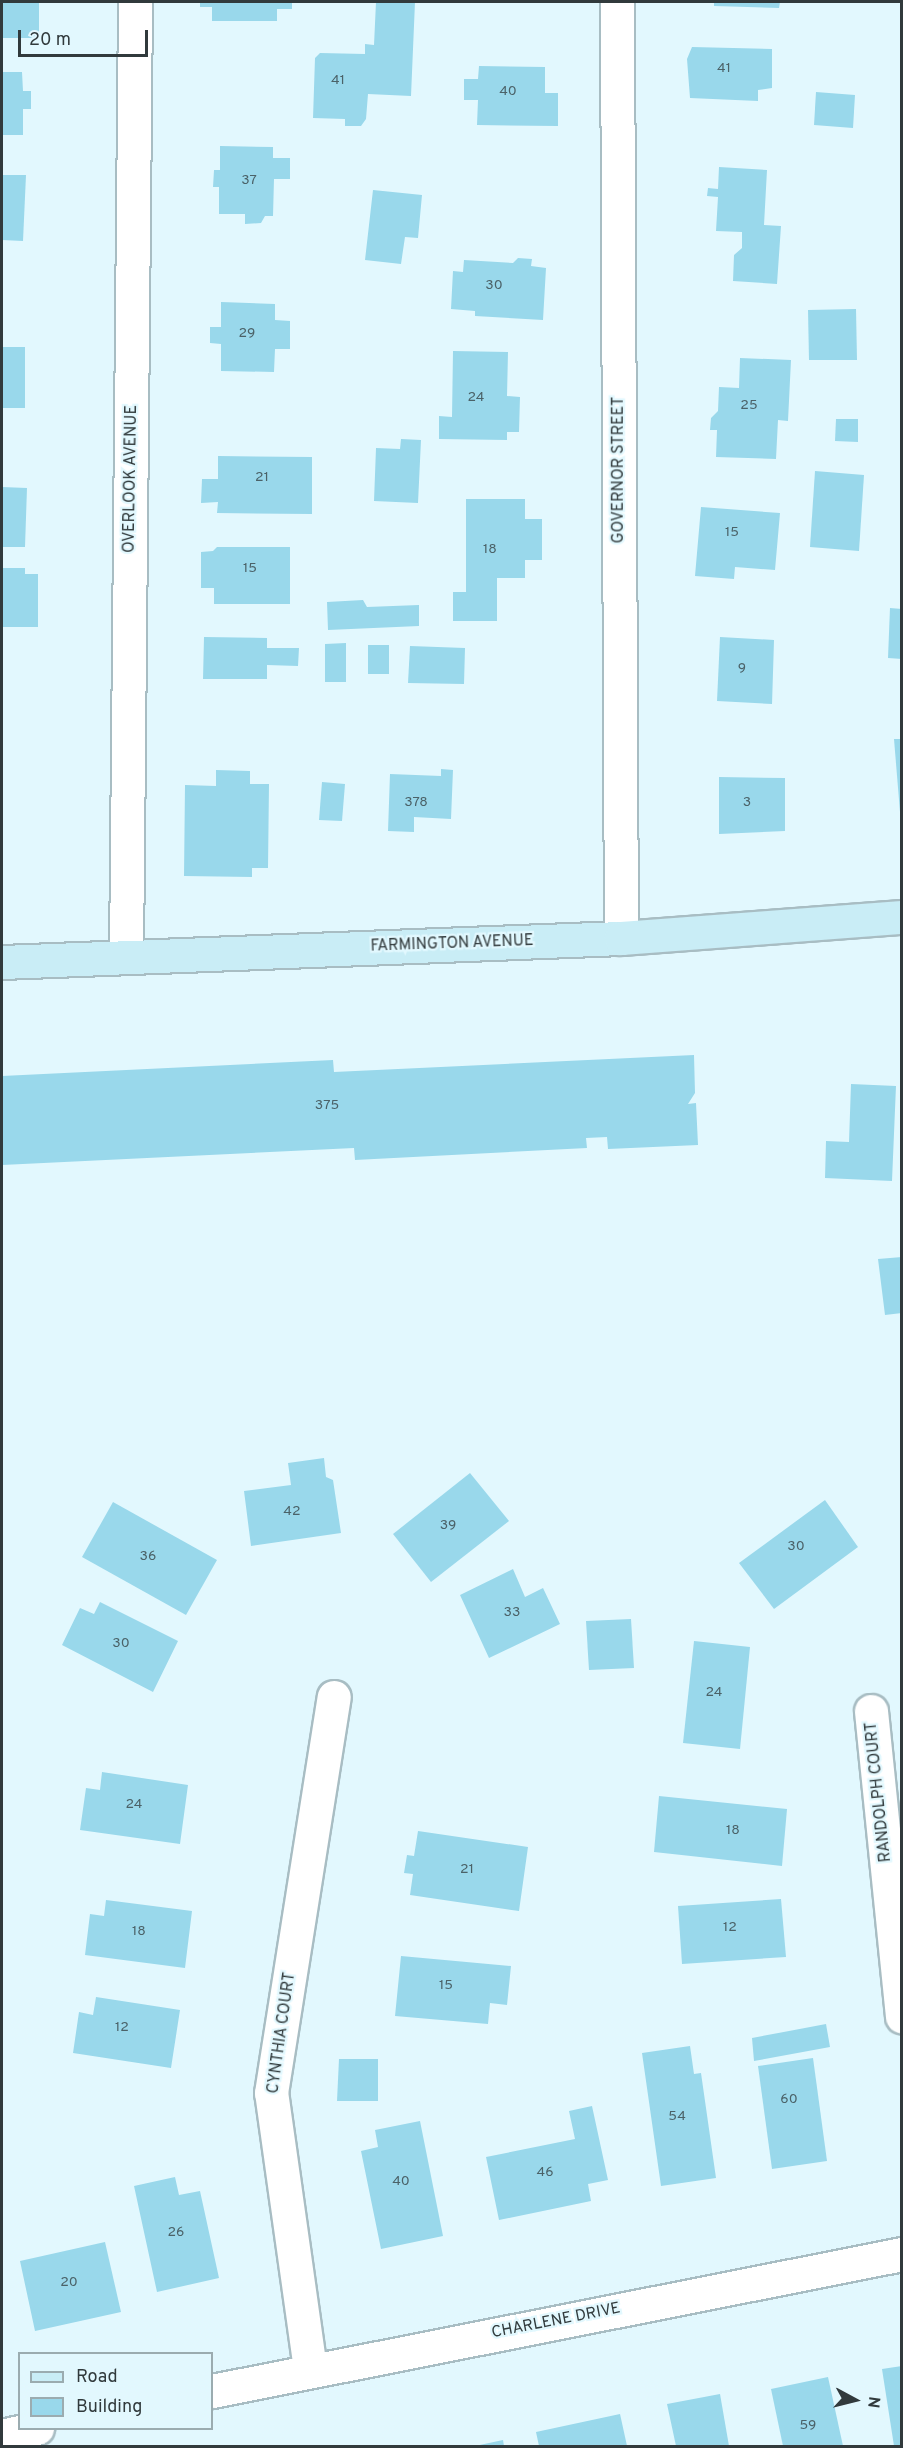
<!DOCTYPE html>
<html>
<head>
<meta charset="utf-8">
<style>
	body { margin:0 }
	#map { position:relative; width:903px; height:2448px; overflow:hidden; background:#e2f8fe; font-family:Overpass,sans-serif }
	div>[style] { position:absolute }
	.building>* { inset:0; background:#99d8eb }
	.roads { filter:drop-shadow(2px 0 #a8bdc3) drop-shadow(-2px 0 #a8bdc3) drop-shadow(0 2px #a8bdc3) drop-shadow(0 -2px #a8bdc3) }
	.minor>* { height:33px; margin:-16.5px; padding:0 16.5px; transform-origin:16.5px; border-radius:16.5px; background:#fff }
	.secondary>* { height:33px; margin:-16.5px; padding:0 16.5px; transform-origin:16.5px; border-radius:16.5px; background:#c9edf6 }
	span { translate:-50% -50%; white-space:nowrap; text-align:center; line-height:1.15; -webkit-text-stroke:4.5px #e2f8fe; paint-order:stroke }
	.number-label { font-size:14px; color:#4b6268 }
	.number-label span { -webkit-text-stroke-width:0 }
	.street-label { font-size:16px; color:#313a3c }
	.frame { position:absolute; inset:0; border:3px solid #313a3c; pointer-events:none }
	.legend { position:absolute; left:18px; top:2352px; width:195px; height:78px; box-sizing:border-box; background:#e2f8fe; border:2px solid #9bacb0; margin:0; padding:8px 10px; list-style:none; font-size:18px; color:#313a3c }
	.legend li { display:flex; align-items:center; gap:12px; height:30px }
	.legend b { width:30px; border:2px solid #9bacb0 }
	.north { position:absolute; left:825px; top:2370px; width:60px; height:60px; -webkit-text-stroke:4px #e2f8fe; paint-order:stroke; rotate:97deg; font-size:16px; font-weight:700; line-height:24px; text-align:center; color:#313a3c }
	.north::after { content:''; display:block; margin:auto; width:21px; height:27px; background:#313a3c; clip-path:polygon(50% 0,100% 100%,50% 72%,0 100%) }
	.scale { position:absolute; left:18px; top:30px; width:130px; height:27px; box-sizing:border-box; border:3px solid #313a3c; border-top:0; padding-left:8px; font-size:18px; line-height:21px; white-space:nowrap; color:#313a3c; -webkit-text-stroke:4px #e2f8fe; paint-order:stroke }
</style>
</head>
<body>
<div id="map">
	<div class="building">
		<div style="clip-path:polygon(2px 2px,39px 2px,39px 38px,2px 38px)"></div>
		<div style="clip-path:polygon(200px 2px,292px 2px,292px 9px,277px 9px,277px 21px,212px 21px,212px 7px,200px 7px)"></div>
		<div style="clip-path:polygon(376px 2px,415px 2px,411px 96px,368px 94px,366px 119px,361px 126px,345px 126px,345px 119px,313px 118px,315px 58px,320px 53px,365px 54px,365px 44px,374px 45px)"></div>
		<div style="clip-path:polygon(714px 2px,780px 2px,779px 8px,714px 6px)"></div>
		<div style="clip-path:polygon(692px 47px,772px 49px,772px 88px,758px 90px,758px 101px,690px 98px,687px 59px)"></div>
		<div style="clip-path:polygon(479px 66px,545px 67px,545px 93px,558px 93px,558px 126px,477px 125px,478px 100px,464px 100px,464px 79px,478px 79px)"></div>
		<div style="clip-path:polygon(2px 72px,22px 72px,23px 91px,31px 91px,31px 109px,23px 109px,23px 135px,2px 135px)"></div>
		<div style="clip-path:polygon(816px 92px,855px 95px,853px 128px,814px 125px)"></div>
		<div style="clip-path:polygon(220px 146px,273px 147px,273px 158px,290px 158px,290px 179px,274px 179px,273px 216px,265px 216px,261px 223px,245px 224px,245px 214px,219px 214px,219px 187px,213px 187px,214px 170px,220px 170px)"></div>
		<div style="clip-path:polygon(719px 167px,767px 170px,764px 225px,781px 226px,777px 284px,733px 281px,734px 255px,742px 248px,742px 232px,716px 231px,718px 197px,707px 196px,708px 188px,718px 189px)"></div>
		<div style="clip-path:polygon(2px 175px,26px 175px,23px 241px,2px 240px)"></div>
		<div style="clip-path:polygon(373px 190px,422px 195px,418px 238px,405px 237px,401px 264px,365px 260px)"></div>
		<div style="clip-path:polygon(518px 258px,532px 259px,531px 266px,546px 268px,543px 320px,475px 316px,475px 311px,451px 309px,453px 271px,463px 272px,464px 260px,513px 263px)"></div>
		<div style="clip-path:polygon(221px 302px,275px 304px,275px 320px,290px 321px,290px 349px,275px 349px,274px 372px,221px 371px,221px 344px,210px 343px,210px 327px,221px 327px)"></div>
		<div style="clip-path:polygon(856px 309px,857px 360px,809px 360px,808px 310px)"></div>
		<div style="clip-path:polygon(2px 347px,25px 347px,25px 408px,2px 408px)"></div>
		<div style="clip-path:polygon(453px 351px,508px 352px,507px 396px,520px 397px,519px 432px,507px 432px,507px 440px,439px 439px,439px 416px,452px 417px)"></div>
		<div style="clip-path:polygon(740px 358px,791px 360px,788px 421px,778px 420px,776px 459px,716px 457px,717px 430px,710px 430px,711px 418px,718px 411px,719px 387px,739px 388px)"></div>
		<div style="clip-path:polygon(836px 419px,858px 419px,858px 442px,835px 441px)"></div>
		<div style="clip-path:polygon(401px 439px,421px 440px,418px 503px,374px 501px,376px 448px,400px 449px)"></div>
		<div style="clip-path:polygon(218px 456px,312px 457px,312px 514px,217px 513px,218px 502px,201px 503px,202px 479px,218px 479px)"></div>
		<div style="clip-path:polygon(815px 471px,864px 475px,859px 551px,810px 547px)"></div>
		<div style="clip-path:polygon(2px 487px,27px 488px,25px 547px,2px 547px)"></div>
		<div style="clip-path:polygon(466px 499px,525px 499px,525px 519px,542px 519px,542px 560px,525px 560px,525px 578px,497px 578px,497px 621px,453px 621px,453px 592px,466px 592px)"></div>
		<div style="clip-path:polygon(701px 507px,780px 513px,775px 570px,735px 567px,734px 579px,695px 576px)"></div>
		<div style="clip-path:polygon(217px 547px,290px 547px,290px 604px,214px 604px,214px 588px,201px 588px,201px 552px,213px 551px)"></div>
		<div style="clip-path:polygon(2px 568px,25px 568px,25px 574px,38px 574px,38px 627px,2px 627px)"></div>
		<div style="clip-path:polygon(363px 600px,367px 607px,419px 605px,419px 626px,328px 630px,327px 602px)"></div>
		<div style="clip-path:polygon(890px 608px,902px 609px,902px 659px,888px 658px)"></div>
		<div style="clip-path:polygon(204px 637px,267px 638px,267px 648px,299px 648px,298px 666px,267px 665px,267px 679px,203px 679px)"></div>
		<div style="clip-path:polygon(720px 637px,774px 640px,772px 704px,717px 701px)"></div>
		<div style="clip-path:polygon(346px 643px,346px 682px,325px 682px,325px 644px)"></div>
		<div style="clip-path:polygon(368px 645px,389px 645px,389px 674px,368px 674px)"></div>
		<div style="clip-path:polygon(410px 646px,465px 648px,464px 684px,408px 683px)"></div>
		<div style="clip-path:polygon(894px 739px,902px 739px,902px 812px,900px 812px)"></div>
		<div style="clip-path:polygon(441px 769px,453px 770px,451px 819px,414px 817px,414px 832px,388px 831px,390px 774px,441px 776px)"></div>
		<div style="clip-path:polygon(216px 770px,250px 771px,250px 784px,269px 784px,268px 868px,252px 868px,252px 877px,184px 876px,185px 785px,216px 786px)"></div>
		<div style="clip-path:polygon(719px 777px,785px 778px,785px 831px,719px 834px)"></div>
		<div style="clip-path:polygon(322px 782px,345px 784px,342px 821px,319px 820px)"></div>
		<div style="clip-path:polygon(694px 1055px,695px 1093px,688px 1104px,696px 1103px,698px 1145px,608px 1149px,607px 1137px,586px 1138px,587px 1148px,355px 1160px,354px 1148px,2px 1165px,2px 1076px,333px 1060px,334px 1072px)"></div>
		<div style="clip-path:polygon(851px 1084px,896px 1086px,892px 1181px,825px 1178px,826px 1141px,849px 1142px)"></div>
		<div style="clip-path:polygon(902px 1257px,902px 1313px,885px 1315px,878px 1259px)"></div>
		<div style="clip-path:polygon(324px 1458px,326px 1477px,333px 1480px,341px 1533px,251px 1546px,244px 1491px,291px 1485px,288px 1463px)"></div>
		<div style="clip-path:polygon(470px 1473px,509px 1521px,431px 1582px,393px 1534px)"></div>
		<div style="clip-path:polygon(825px 1500px,858px 1547px,774px 1609px,739px 1563px)"></div>
		<div style="clip-path:polygon(113px 1502px,217px 1560px,186px 1615px,82px 1557px)"></div>
		<div style="clip-path:polygon(513px 1569px,525px 1597px,543px 1588px,560px 1624px,489px 1658px,460px 1595px)"></div>
		<div style="clip-path:polygon(100px 1602px,178px 1641px,153px 1692px,62px 1645px,80px 1608px,94px 1614px)"></div>
		<div style="clip-path:polygon(631px 1619px,634px 1668px,589px 1670px,586px 1621px)"></div>
		<div style="clip-path:polygon(694px 1641px,750px 1647px,740px 1749px,683px 1743px)"></div>
		<div style="clip-path:polygon(102px 1772px,188px 1785px,180px 1844px,80px 1830px,86px 1788px,100px 1790px)"></div>
		<div style="clip-path:polygon(659px 1796px,787px 1809px,782px 1866px,654px 1852px)"></div>
		<div style="clip-path:polygon(418px 1831px,528px 1847px,519px 1911px,410px 1895px,413px 1874px,404px 1873px,407px 1855px,414px 1856px)"></div>
		<div style="clip-path:polygon(781px 1899px,786px 1957px,682px 1964px,678px 1906px)"></div>
		<div style="clip-path:polygon(106px 1900px,192px 1911px,185px 1968px,85px 1955px,90px 1914px,104px 1916px)"></div>
		<div style="clip-path:polygon(401px 1956px,511px 1966px,507px 2005px,490px 2003px,488px 2024px,395px 2016px)"></div>
		<div style="clip-path:polygon(96px 1997px,180px 2010px,171px 2068px,73px 2053px,79px 2012px,93px 2015px)"></div>
		<div style="clip-path:polygon(826px 2024px,830px 2047px,754px 2061px,752px 2038px)"></div>
		<div style="clip-path:polygon(690px 2046px,694px 2074px,701px 2073px,716px 2178px,661px 2186px,642px 2053px)"></div>
		<div style="clip-path:polygon(813px 2058px,827px 2161px,772px 2169px,758px 2066px)"></div>
		<div style="clip-path:polygon(339px 2059px,378px 2059px,378px 2101px,337px 2101px)"></div>
		<div style="clip-path:polygon(592px 2106px,608px 2180px,588px 2184px,591px 2201px,499px 2220px,486px 2157px,575px 2139px,569px 2111px)"></div>
		<div style="clip-path:polygon(420px 2121px,443px 2236px,381px 2249px,361px 2151px,378px 2147px,375px 2130px)"></div>
		<div style="clip-path:polygon(175px 2177px,179px 2195px,200px 2191px,219px 2278px,157px 2292px,134px 2186px)"></div>
		<div style="clip-path:polygon(105px 2242px,121px 2312px,35px 2331px,20px 2261px)"></div>
		<div style="clip-path:polygon(902px 2366px,902px 2446px,894px 2446px,882px 2369px)"></div>
		<div style="clip-path:polygon(828px 2377px,843px 2446px,783px 2446px,771px 2389px)"></div>
		<div style="clip-path:polygon(720px 2394px,729px 2446px,676px 2446px,667px 2404px)"></div>
		<div style="clip-path:polygon(620px 2414px,627px 2446px,539px 2446px,536px 2432px)"></div>
		<div style="clip-path:polygon(503px 2440px,504px 2446px,475px 2446px)"></div>
	</div>
	<div class="roads">
		<div class="minor">
			<div style="left:617px;top:2px;width:936px;rotate:89.76deg"></div>
			<div style="left:126px;top:957px;width:955px;rotate:-89.46deg"></div>
			<div style="left:871px;top:1711px;width:307px;rotate:84.2deg"></div>
			<div style="left:310px;top:2369px;width:279px;rotate:-98deg"></div>
			<div style="left:271px;top:2093px;width:401px;rotate:-81deg"></div>
			<div style="left:212px;top:2391px;width:703px;rotate:-11.23deg"></div>
			<div style="left:2px;top:2436px;width:36px;rotate:-13deg"></div>
		</div>
		<div class="secondary">
			<div style="left:2px;top:962px;width:619px;rotate:-2.22deg"></div>
			<div style="left:621px;top:938px;width:282px;rotate:-4.3deg"></div>
		</div>
	</div>
	<div class="number-label">
		<span style="left:724px;top:69px">41</span>
		<span style="left:338px;top:81px">41</span>
		<span style="left:508px;top:92px">40</span>
		<span style="left:249px;top:181px">37</span>
		<span style="left:494px;top:286px">30</span>
		<span style="left:247px;top:334px">29</span>
		<span style="left:476px;top:398px">24</span>
		<span style="left:749px;top:406px">25</span>
		<span style="left:262px;top:478px">21</span>
		<span style="left:732px;top:533px">15</span>
		<span style="left:490px;top:550px">18</span>
		<span style="left:250px;top:569px">15</span>
		<span style="left:742px;top:669px">9</span>
		<span style="left:416px;top:803px">378</span>
		<span style="left:747px;top:803px">3</span>
		<span style="left:327px;top:1106px">375</span>
		<span style="left:292px;top:1512px">42</span>
		<span style="left:448px;top:1526px">39</span>
		<span style="left:796px;top:1547px">30</span>
		<span style="left:148px;top:1557px">36</span>
		<span style="left:512px;top:1613px">33</span>
		<span style="left:121px;top:1644px">30</span>
		<span style="left:714px;top:1693px">24</span>
		<span style="left:134px;top:1805px">24</span>
		<span style="left:733px;top:1831px">18</span>
		<span style="left:467px;top:1870px">21</span>
		<span style="left:730px;top:1928px">12</span>
		<span style="left:139px;top:1932px">18</span>
		<span style="left:446px;top:1986px">15</span>
		<span style="left:122px;top:2028px">12</span>
		<span style="left:789px;top:2100px">60</span>
		<span style="left:677px;top:2117px">54</span>
		<span style="left:545px;top:2173px">46</span>
		<span style="left:401px;top:2182px">40</span>
		<span style="left:176px;top:2233px">26</span>
		<span style="left:69px;top:2283px">20</span>
		<span style="left:808px;top:2426px">59</span>
	</div>
	<div class="street-label">
		<span style="left:619px;top:470px;rotate:-90deg">GOVERNOR STREET</span>
		<span style="left:131px;top:479px;rotate:-89deg">OVERLOOK AVENUE</span>
		<span style="left:452px;top:944px;rotate:-2deg">FARMINGTON AVENUE</span>
		<span style="left:879px;top:1792px;rotate:-96deg">RANDOLPH COURT</span>
		<span style="left:282px;top:2033px;rotate:-82deg">CYNTHIA COURT</span>
		<span style="left:556px;top:2321px;rotate:-11deg">CHARLENE DRIVE</span>
	</div>
	<div class="frame"></div>
	<ul class="legend">
	<li><b style="height:8px;background:#c9edf6"></b>Road</li>
	<li><b style="height:16px;background:#99d8eb"></b>Building</li>
	</ul>
	<div class="north">N</div>
	<div class="scale">20 m</div>
</div>
</body>
</html>
